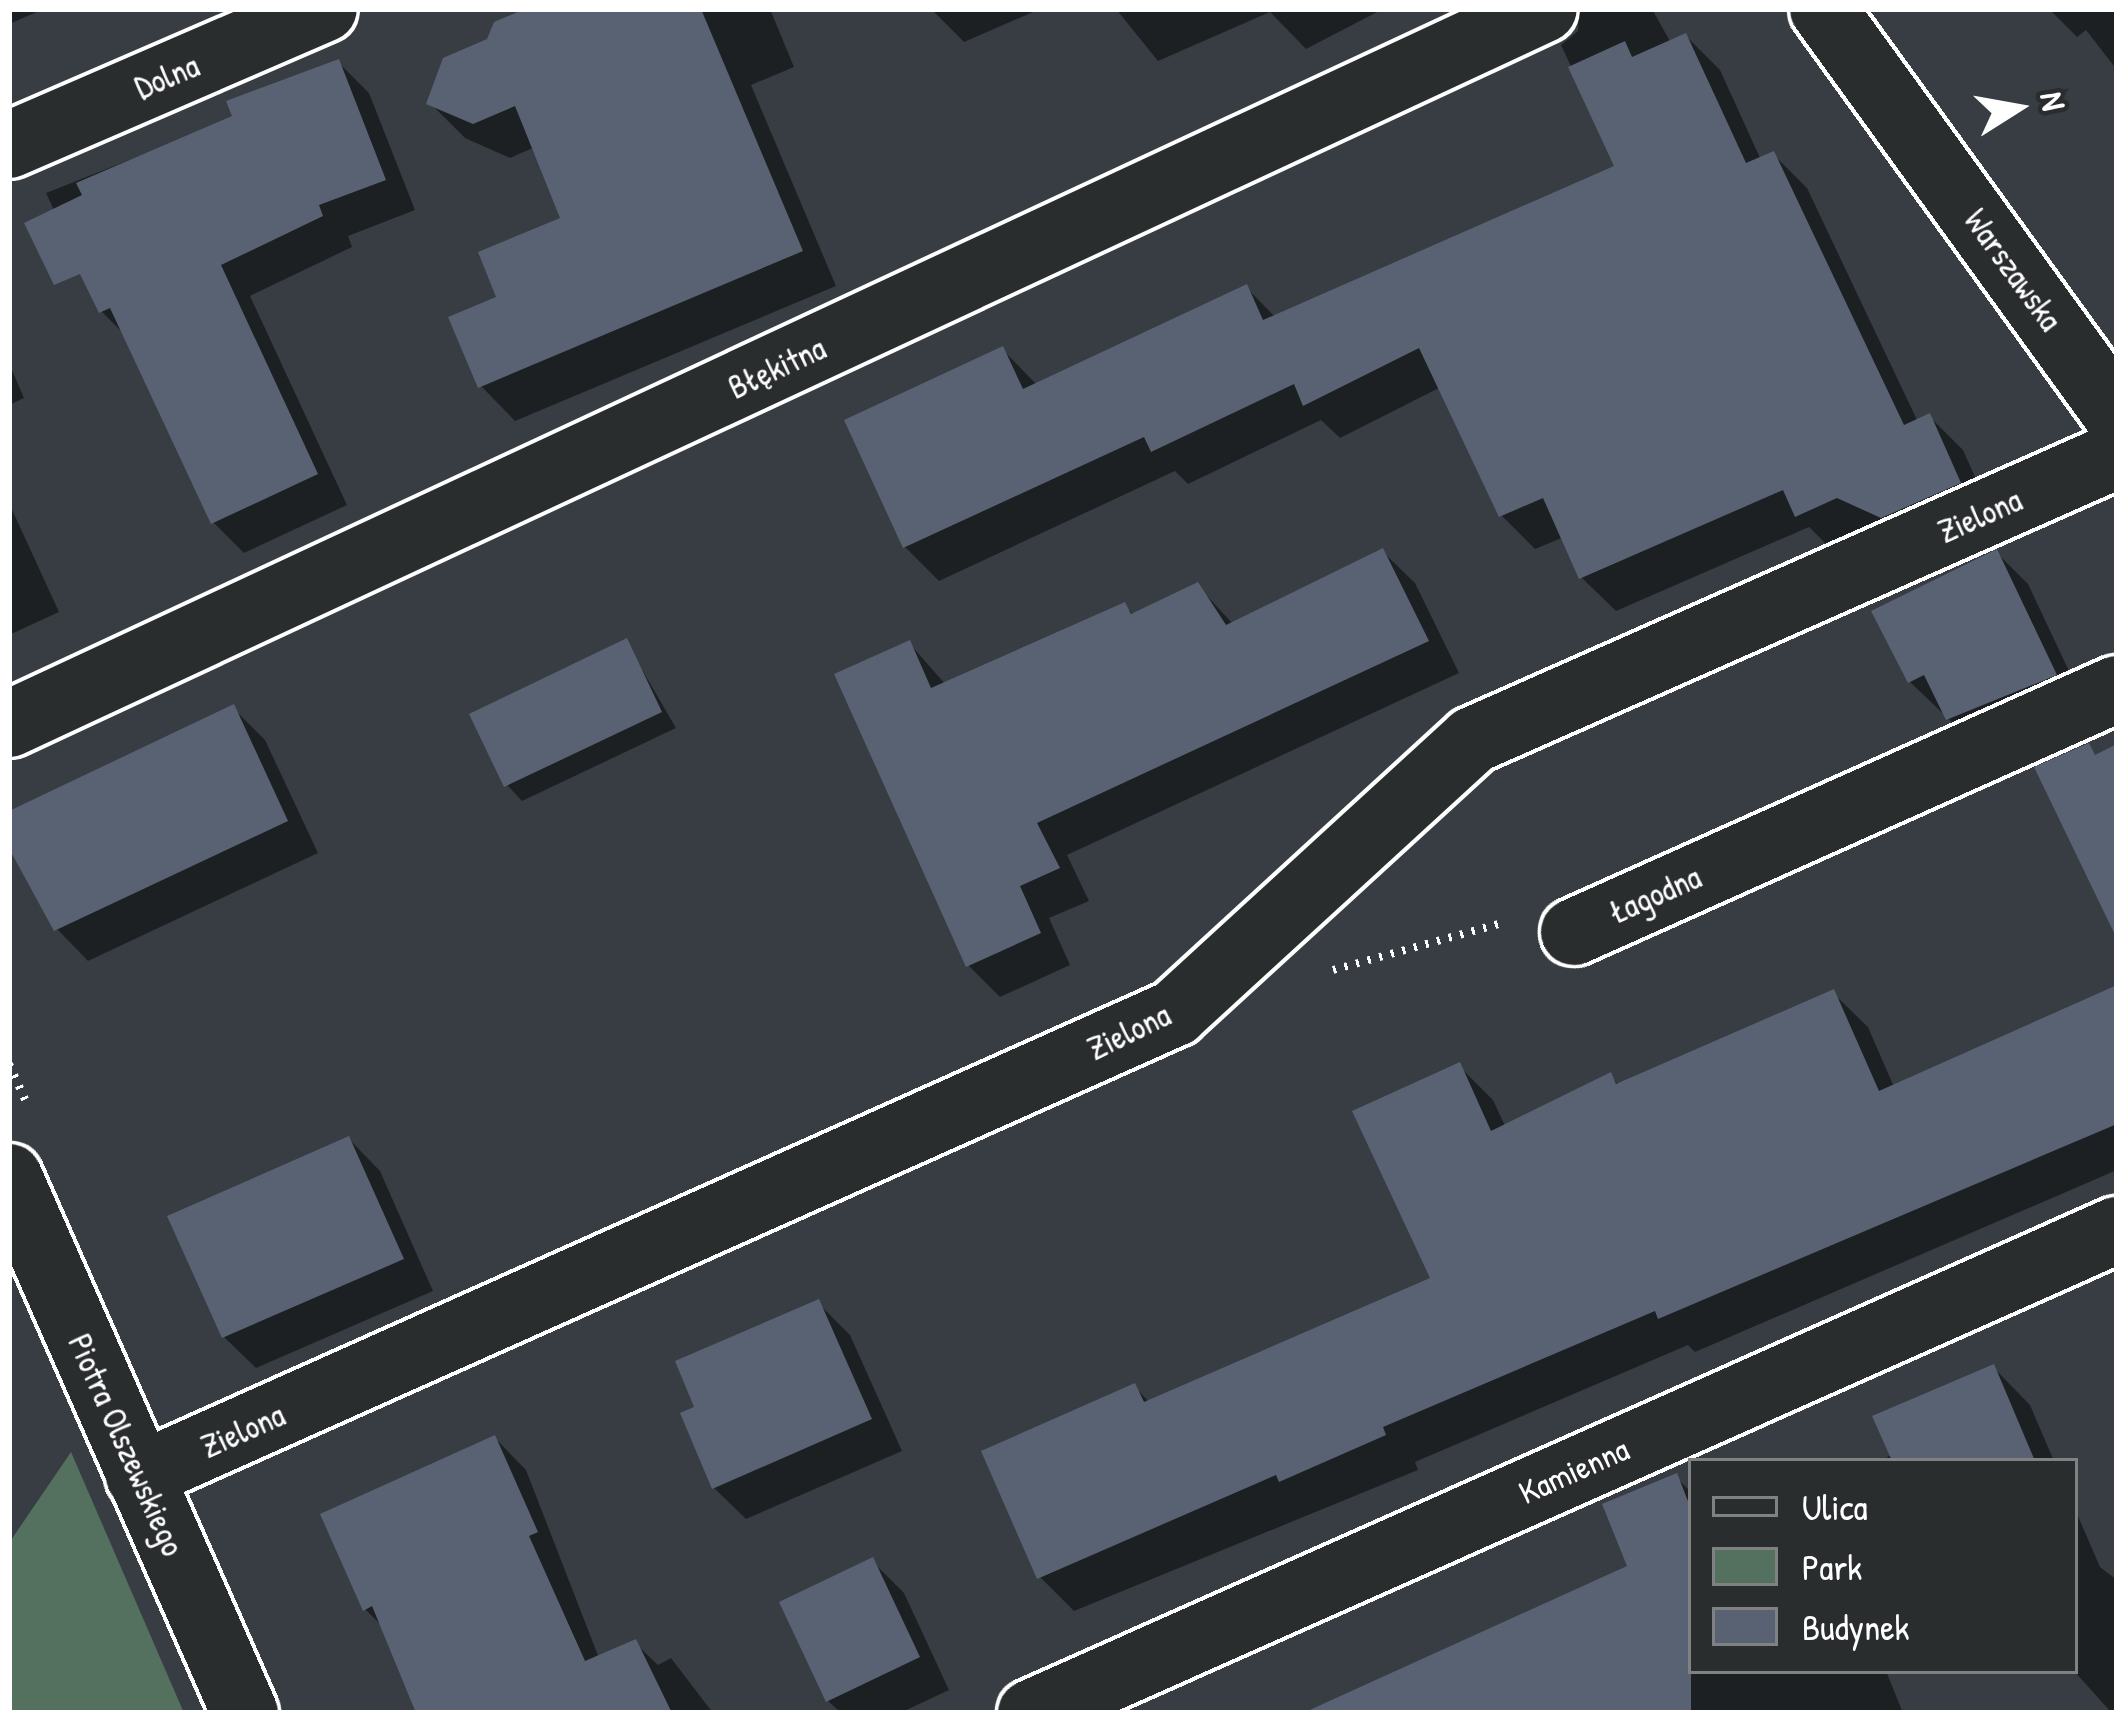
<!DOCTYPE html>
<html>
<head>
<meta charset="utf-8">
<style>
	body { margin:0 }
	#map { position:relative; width:2126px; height:1722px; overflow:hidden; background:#383d43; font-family:"Patrick Hand",sans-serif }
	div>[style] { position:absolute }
	.green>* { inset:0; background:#54705f }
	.shadow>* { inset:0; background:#0007 }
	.building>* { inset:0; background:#596273 }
	.path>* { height:8px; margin-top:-4px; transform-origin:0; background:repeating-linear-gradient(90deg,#fff 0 3px,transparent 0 12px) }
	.roads { filter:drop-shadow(3px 0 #fff) drop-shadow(-3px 0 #fff) drop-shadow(0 3px #fff) drop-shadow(0 -3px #fff) }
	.minor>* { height:66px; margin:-33px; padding:0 33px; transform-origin:33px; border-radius:33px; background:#2a2d2e }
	span { translate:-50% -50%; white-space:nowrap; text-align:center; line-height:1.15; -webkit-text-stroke:12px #2a2d2e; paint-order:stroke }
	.street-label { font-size:33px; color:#fff }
	.frame { position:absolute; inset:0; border:12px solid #fff; pointer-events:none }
	.legend { position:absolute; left:1688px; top:1458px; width:390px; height:216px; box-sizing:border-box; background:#2a2d2e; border:3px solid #7f8182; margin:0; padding:15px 21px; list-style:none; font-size:36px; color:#fff }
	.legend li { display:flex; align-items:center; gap:24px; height:60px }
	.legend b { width:60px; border:3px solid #7f8182 }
	.north { position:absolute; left:1958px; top:48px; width:120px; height:120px; -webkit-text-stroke:9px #2a2d2e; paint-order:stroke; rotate:79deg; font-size:33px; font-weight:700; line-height:48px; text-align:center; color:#fff }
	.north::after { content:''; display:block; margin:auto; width:42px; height:54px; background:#fff; clip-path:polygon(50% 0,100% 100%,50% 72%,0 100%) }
</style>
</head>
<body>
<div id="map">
	<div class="green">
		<div style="clip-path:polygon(71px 1452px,184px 1713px,9px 1713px,9px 1543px)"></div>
	</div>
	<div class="shadow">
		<div style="clip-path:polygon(9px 9px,44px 9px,9px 24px)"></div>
		<div style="clip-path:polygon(571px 9px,770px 9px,794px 67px,751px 85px,836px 286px,515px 421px,481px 386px,500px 299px,564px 219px,535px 147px,510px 158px,465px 138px,430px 103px)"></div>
		<div style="clip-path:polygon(931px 9px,1040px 9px,964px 42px)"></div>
		<div style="clip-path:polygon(1116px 9px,1383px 9px,1306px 49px,1270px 12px,1158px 61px)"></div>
		<div style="clip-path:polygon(1579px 9px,1652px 9px,1671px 43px,1686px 36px,1720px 70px,1761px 160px,1773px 154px,1807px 188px,1918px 422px,1929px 416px,1963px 450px,1993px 517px,1831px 549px,1809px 527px,1616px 611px,1582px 578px,1564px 537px,1535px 549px,1501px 515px,1441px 387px,1340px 438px,1321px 420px,1188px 484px,1175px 471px,939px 581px,905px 547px,1003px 350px,1038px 386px,1246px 287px,1276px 318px,1618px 167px,1561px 45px,1578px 31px)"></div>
		<div style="clip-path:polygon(2049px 9px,2117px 9px,2117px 70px,2086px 30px,2077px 37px)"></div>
		<div style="clip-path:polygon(338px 62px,369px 93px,415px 210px,348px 236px,352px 247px,250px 296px,347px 505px,244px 553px,213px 522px,127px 337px,101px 311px,46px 193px,235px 118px)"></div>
		<div style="clip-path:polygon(9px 363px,24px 398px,9px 405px)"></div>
		<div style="clip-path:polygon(9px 503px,59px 612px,9px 635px)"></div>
		<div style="clip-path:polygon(1383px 552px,1415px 583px,1459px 673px,1067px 855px,1089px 901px,1049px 918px,1070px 965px,1000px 997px,968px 965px,910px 644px,946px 685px,1125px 606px,1134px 615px,1197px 585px,1234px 625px)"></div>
		<div style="clip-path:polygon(1997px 553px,2028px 584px,2086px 707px,1981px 750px,1910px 682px)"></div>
		<div style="clip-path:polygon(626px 642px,676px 728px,522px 801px,507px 785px)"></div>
		<div style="clip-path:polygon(233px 708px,265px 740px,318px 853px,88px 961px,57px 929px,9px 814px)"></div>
		<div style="clip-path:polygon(2117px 988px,2117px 1170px,1695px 1352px,1688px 1345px,1415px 1462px,1418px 1470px,1074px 1611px,1040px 1577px,1134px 1386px,1150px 1403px,1434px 1280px,1459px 1066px,1493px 1100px,1506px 1128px,1610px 1076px,1620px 1086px,1833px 993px,1868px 1027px,1894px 1087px)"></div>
		<div style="clip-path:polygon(349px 1139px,380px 1171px,433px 1291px,256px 1368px,224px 1337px)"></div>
		<div style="clip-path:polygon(818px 1303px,850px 1335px,902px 1451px,746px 1519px,714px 1488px,698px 1409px)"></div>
		<div style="clip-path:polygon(1993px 1367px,2030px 1405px,2054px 1461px,1883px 1461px)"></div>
		<div style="clip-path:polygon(495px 1438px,526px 1470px,599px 1658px,635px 1643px,658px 1665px,671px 1658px,713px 1713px,433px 1713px,391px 1635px,365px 1609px)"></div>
		<div style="clip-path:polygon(1676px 1477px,1691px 1492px,1691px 1671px,1886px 1671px,1903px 1713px,1307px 1713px,1631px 1567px)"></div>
		<div style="clip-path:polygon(2075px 1509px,2100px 1567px,2117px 1580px,2117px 1708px,2110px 1711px,2074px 1671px)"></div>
		<div style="clip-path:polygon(872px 1561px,904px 1593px,949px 1690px,900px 1713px,841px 1713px,828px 1701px)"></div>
	</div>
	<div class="building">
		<div style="clip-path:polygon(525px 9px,701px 9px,803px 251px,478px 388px,448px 317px,496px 297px,478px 252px,560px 218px,515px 106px,473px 124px,426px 104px,443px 58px,487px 39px,494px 22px)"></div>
		<div style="clip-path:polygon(1686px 33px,1746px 163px,1774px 151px,1904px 425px,1930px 413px,1961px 483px,1881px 518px,1837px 498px,1795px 517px,1783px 490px,1579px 579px,1543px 498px,1499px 517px,1419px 348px,1303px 406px,1294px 384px,1151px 452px,1144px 437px,903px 548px,844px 420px,1003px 346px,1023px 389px,1247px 284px,1263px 320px,1614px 166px,1568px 67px,1625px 41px,1632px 57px)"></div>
		<div style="clip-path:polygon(339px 59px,386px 180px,319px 205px,323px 216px,221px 265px,318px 474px,211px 524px,110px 308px,99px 313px,80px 274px,54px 285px,24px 223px,82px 195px,76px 183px,232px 116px,226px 101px)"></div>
		<div style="clip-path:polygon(1383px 548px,1429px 641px,1037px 823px,1060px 868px,1020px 886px,1041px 933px,966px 967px,834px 674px,910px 640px,931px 688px,1125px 602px,1131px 614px,1198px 582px,1226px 625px)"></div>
		<div style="clip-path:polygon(1997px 549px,2057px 675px,1946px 720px,1924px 675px,1908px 683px,1871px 611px)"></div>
		<div style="clip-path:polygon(627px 638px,662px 712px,504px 787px,469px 714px)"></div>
		<div style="clip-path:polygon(234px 704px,288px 821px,54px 931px,11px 852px,9px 811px)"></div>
		<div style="clip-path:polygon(2089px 743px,2095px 755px,2117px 744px,2117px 939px,2034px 767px)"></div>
		<div style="clip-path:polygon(2117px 985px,2117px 1124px,1658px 1319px,1655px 1311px,1383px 1427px,1386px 1435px,1279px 1482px,1276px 1475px,1037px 1579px,981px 1451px,1135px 1383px,1144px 1402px,1430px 1278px,1352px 1111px,1460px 1062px,1491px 1131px,1611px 1072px,1616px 1084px,1834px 989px,1879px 1091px)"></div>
		<div style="clip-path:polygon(349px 1136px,404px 1259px,222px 1338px,167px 1216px)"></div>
		<div style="clip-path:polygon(819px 1299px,872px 1419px,712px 1489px,680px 1413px,694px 1407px,675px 1361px)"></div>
		<div style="clip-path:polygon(1994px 1364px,2035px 1461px,1892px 1461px,1872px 1416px)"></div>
		<div style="clip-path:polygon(495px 1435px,538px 1532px,529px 1536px,585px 1661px,636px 1639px,672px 1713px,416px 1713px,372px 1606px,363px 1611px,320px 1514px)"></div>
		<div style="clip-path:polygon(1677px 1473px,1691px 1509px,1691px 1713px,1303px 1713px,1627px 1566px,1602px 1504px)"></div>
		<div style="clip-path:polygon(873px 1557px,920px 1657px,826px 1702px,779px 1602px)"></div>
	</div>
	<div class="path">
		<div style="left:1333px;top:970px;width:176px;rotate:-15.5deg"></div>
		<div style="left:9px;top:1064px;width:46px;rotate:65.7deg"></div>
	</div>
	<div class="roads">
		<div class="minor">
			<div style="left:1823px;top:9px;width:501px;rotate:54.09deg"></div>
			<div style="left:9px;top:145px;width:343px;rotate:-23.4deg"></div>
			<div style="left:9px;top:724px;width:1693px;rotate:-24.98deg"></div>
			<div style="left:1574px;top:932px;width:595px;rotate:-24.11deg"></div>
			<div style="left:9px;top:1177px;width:586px;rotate:66.24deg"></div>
			<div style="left:139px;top:1476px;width:1135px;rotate:-24.08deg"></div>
			<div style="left:1175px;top:1013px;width:404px;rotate:-42.5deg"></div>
			<div style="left:1473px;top:740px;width:704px;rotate:-23.87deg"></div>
			<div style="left:1031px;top:1713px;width:1189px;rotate:-23.98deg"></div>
		</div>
	</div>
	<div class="street-label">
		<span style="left:167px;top:77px;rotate:-23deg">Dolna</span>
		<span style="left:2013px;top:270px;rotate:54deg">Warszawska</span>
		<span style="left:777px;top:368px;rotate:-25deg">Błękitna</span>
		<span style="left:1980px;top:516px;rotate:-24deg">Zielona</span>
		<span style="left:1655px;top:895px;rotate:-24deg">Łagodna</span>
		<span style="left:1129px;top:1032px;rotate:-26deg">Zielona</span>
		<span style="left:243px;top:1431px;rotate:-24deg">Zielona</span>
		<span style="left:126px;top:1445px;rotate:66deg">Piotra Olszewskiego</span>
		<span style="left:1574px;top:1471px;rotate:-24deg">Kamienna</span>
	</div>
	<div class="frame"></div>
	<ul class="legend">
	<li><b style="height:15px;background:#2a2d2e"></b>Ulica</li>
	<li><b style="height:33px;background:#54705f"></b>Park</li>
	<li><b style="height:33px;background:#596273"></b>Budynek</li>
	</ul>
	<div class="north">N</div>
</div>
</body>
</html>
